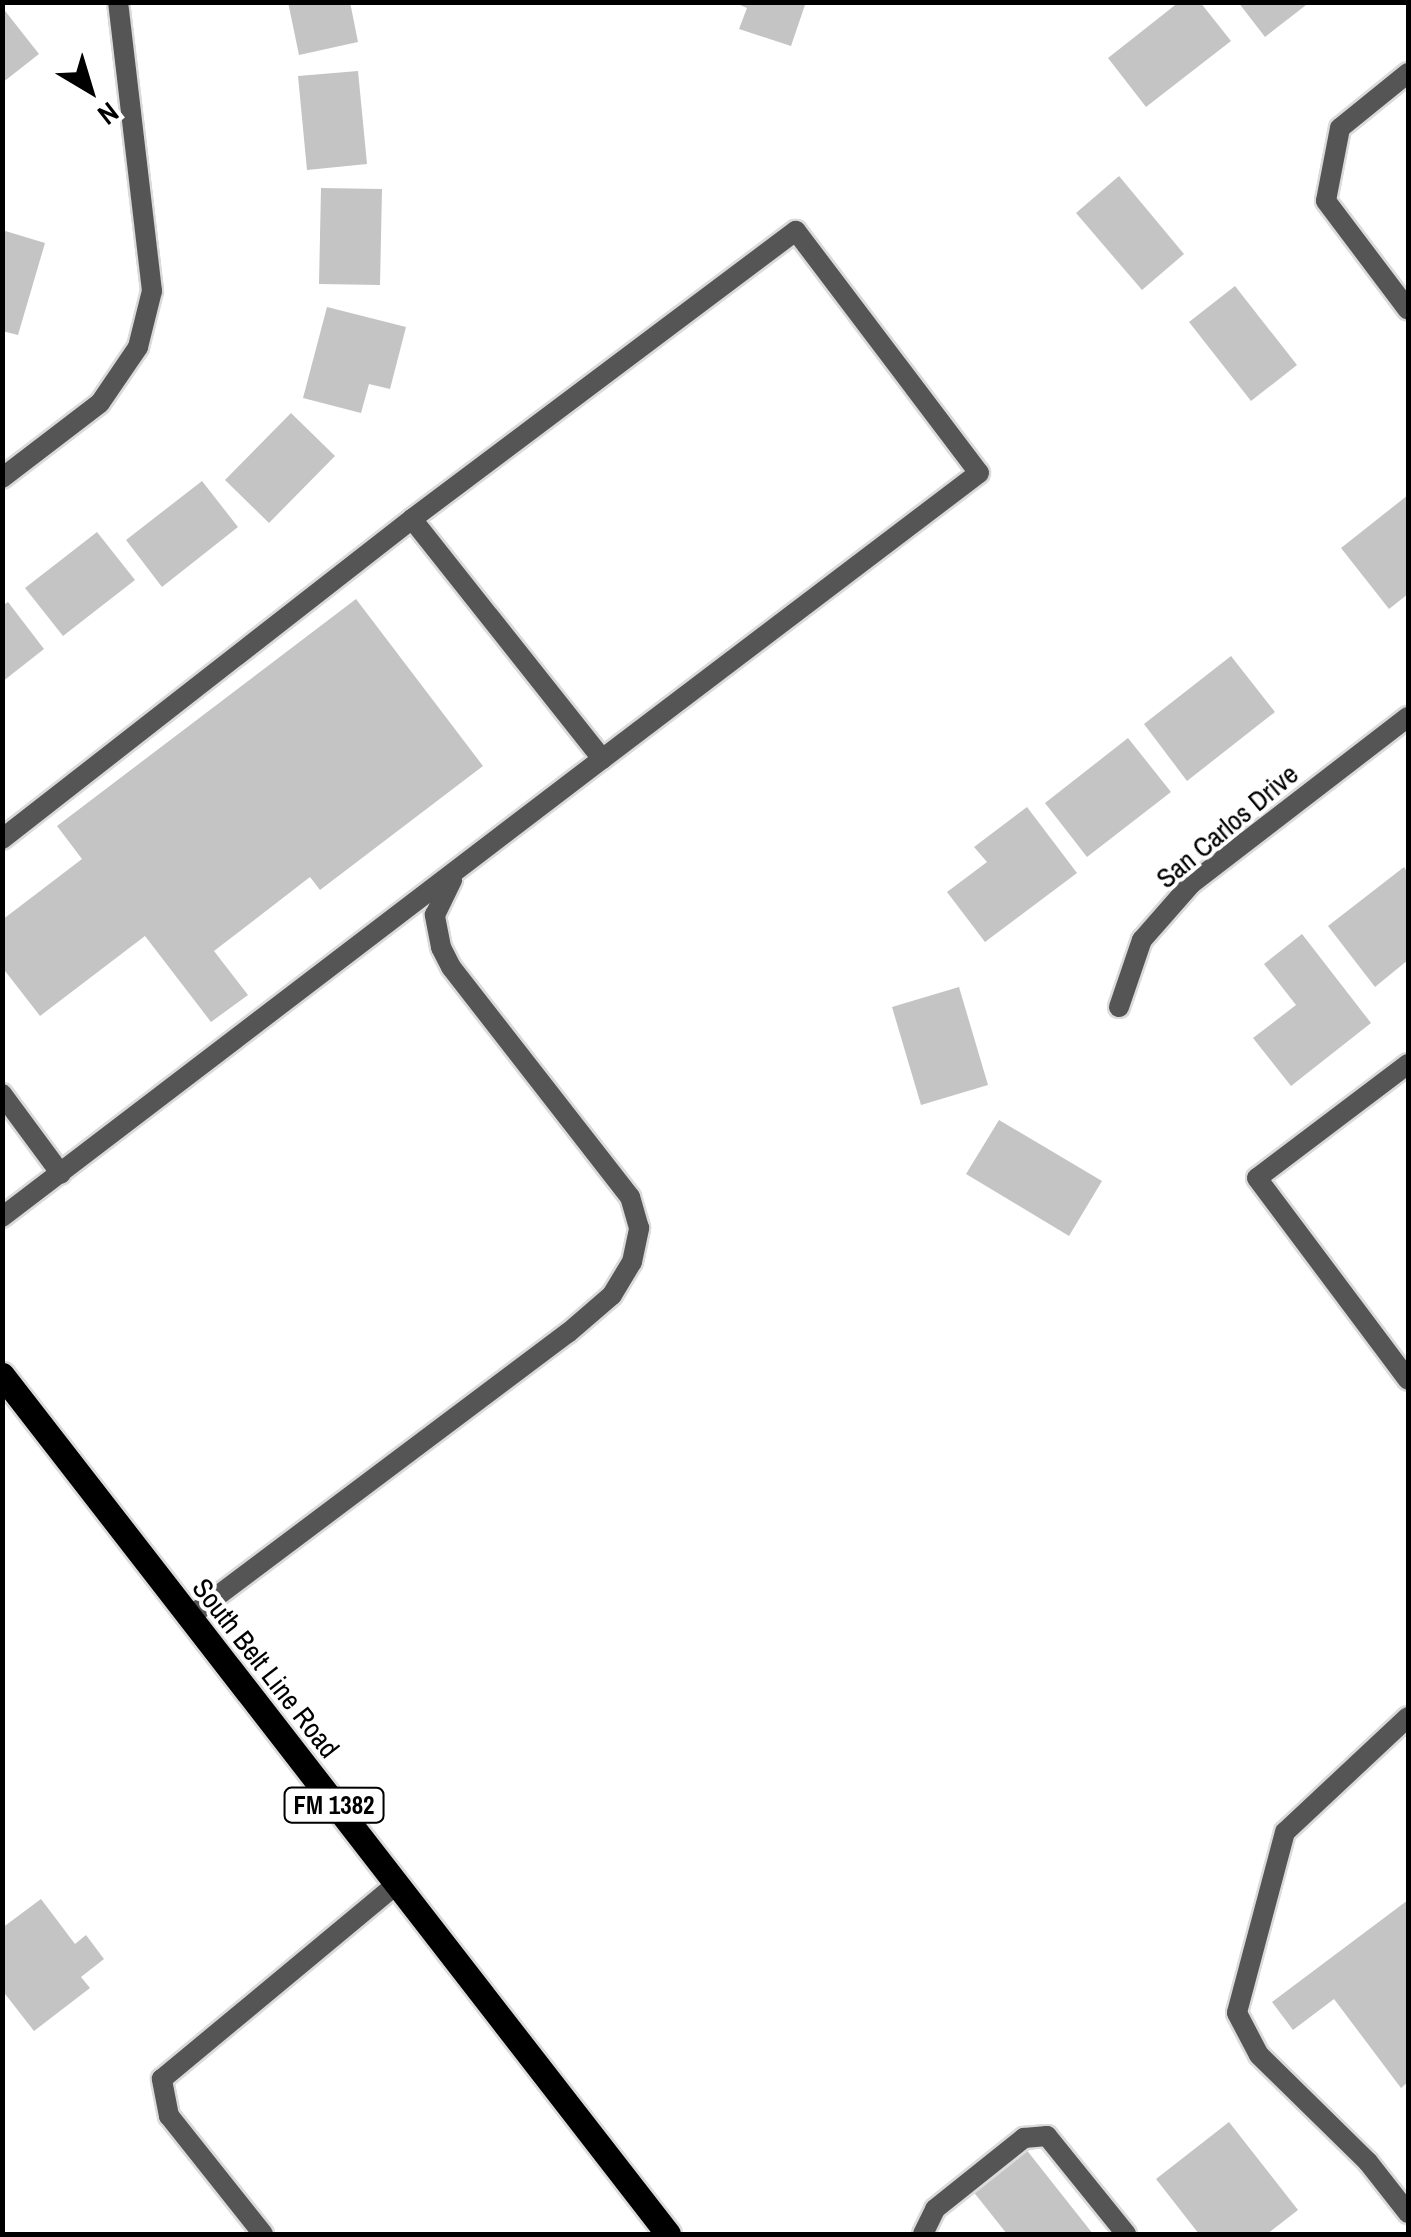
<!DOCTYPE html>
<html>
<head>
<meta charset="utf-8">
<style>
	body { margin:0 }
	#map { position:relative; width:1411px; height:2237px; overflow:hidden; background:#fff; font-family:"Archivo Narrow",sans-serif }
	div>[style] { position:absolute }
	.building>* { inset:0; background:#c4c4c4 }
	.roads { filter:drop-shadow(2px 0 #dbdbdb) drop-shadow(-2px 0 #dbdbdb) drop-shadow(0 2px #dbdbdb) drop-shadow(0 -2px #dbdbdb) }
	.service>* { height:20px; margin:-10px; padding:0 10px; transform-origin:10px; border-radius:10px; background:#555 }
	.minor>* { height:20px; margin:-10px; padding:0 10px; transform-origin:10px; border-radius:10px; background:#555 }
	.primary>* { height:25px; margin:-12.5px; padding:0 12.5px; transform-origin:12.5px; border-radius:12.5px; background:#000 }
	span { translate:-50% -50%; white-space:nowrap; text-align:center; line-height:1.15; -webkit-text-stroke:8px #fff; paint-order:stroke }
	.shield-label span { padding:2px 8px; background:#fff; border:2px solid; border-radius:8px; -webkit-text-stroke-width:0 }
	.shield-label { font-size:25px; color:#000; font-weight:700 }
	.street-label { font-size:28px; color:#000 }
	.frame { position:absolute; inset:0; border:5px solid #000; pointer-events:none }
	.north { position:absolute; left:40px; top:40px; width:100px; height:100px; -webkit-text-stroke:8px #fff; paint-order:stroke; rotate:142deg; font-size:28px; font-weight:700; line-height:40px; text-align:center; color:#000 }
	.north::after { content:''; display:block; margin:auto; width:35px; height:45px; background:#000; clip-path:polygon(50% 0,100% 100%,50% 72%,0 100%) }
</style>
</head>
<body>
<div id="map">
	<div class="building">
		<div style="clip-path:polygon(288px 2px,350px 2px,358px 42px,299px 55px)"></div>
		<div style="clip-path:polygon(733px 2px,806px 2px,791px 46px,739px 29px,747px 8px)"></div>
		<div style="clip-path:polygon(1179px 2px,1200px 2px,1231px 41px,1146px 107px,1108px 58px)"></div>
		<div style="clip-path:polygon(1238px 2px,1310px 2px,1265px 37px)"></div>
		<div style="clip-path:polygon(2px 7px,39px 54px,2px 83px)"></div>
		<div style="clip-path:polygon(358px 71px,367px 164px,307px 170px,298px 76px)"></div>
		<div style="clip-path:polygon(1119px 176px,1184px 254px,1142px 290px,1076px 213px)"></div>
		<div style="clip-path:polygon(321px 188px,382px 189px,380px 285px,319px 284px)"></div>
		<div style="clip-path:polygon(2px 230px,45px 243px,18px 335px,2px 331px)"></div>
		<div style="clip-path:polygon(1235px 286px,1297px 365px,1251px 401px,1189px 322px)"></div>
		<div style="clip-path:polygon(327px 307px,406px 327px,390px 389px,369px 384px,361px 413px,303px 398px)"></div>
		<div style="clip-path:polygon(291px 413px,335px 456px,269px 523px,225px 480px)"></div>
		<div style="clip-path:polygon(202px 481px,238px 527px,162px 587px,126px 540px)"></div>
		<div style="clip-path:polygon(1408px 495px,1408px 594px,1389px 609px,1341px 548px)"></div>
		<div style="clip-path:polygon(97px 532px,135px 580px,63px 636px,25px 588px)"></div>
		<div style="clip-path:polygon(356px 599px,483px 766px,320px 890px,310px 877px,214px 951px,248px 995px,211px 1022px,145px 936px,40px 1016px,2px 967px,2px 920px,82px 859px,57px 826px)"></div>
		<div style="clip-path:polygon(8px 602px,44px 649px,2px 682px,2px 606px)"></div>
		<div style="clip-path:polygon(1231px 656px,1275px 712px,1187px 781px,1144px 724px)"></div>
		<div style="clip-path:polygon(1128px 738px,1171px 792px,1087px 857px,1045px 803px)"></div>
		<div style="clip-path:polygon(1027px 807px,1077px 873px,985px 942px,947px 892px,987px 862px,974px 847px)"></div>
		<div style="clip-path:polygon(1404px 867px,1408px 873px,1408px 960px,1375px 987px,1328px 926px)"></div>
		<div style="clip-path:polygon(1302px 934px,1371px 1023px,1291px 1086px,1253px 1038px,1296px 1005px,1264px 964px)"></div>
		<div style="clip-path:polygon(959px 987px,988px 1085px,921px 1105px,892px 1007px)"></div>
		<div style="clip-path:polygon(999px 1120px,1102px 1181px,1069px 1236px,966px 1174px)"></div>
		<div style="clip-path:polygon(41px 1899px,75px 1944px,86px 1935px,104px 1959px,81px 1977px,90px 1988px,34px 2031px,2px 1990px,2px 1928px)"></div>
		<div style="clip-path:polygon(1408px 1900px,1408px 2082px,1401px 2088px,1334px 1999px,1293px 2030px,1272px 2002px)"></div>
		<div style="clip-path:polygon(1229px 2122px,1298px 2210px,1267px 2234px,1199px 2234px,1156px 2179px)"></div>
		<div style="clip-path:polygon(1025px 2148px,1093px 2234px,1007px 2234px,972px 2190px)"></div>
	</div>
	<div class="roads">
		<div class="service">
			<div style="left:412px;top:519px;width:480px;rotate:-36.9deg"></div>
			<div style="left:796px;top:231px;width:303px;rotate:52.9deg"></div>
			<div style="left:979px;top:473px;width:473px;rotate:142.8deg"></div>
			<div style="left:2px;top:839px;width:520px;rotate:-37.97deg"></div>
			<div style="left:412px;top:519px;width:306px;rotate:51.6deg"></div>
			<div style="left:602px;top:759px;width:755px;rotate:142.64deg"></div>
			<div style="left:1408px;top:1064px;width:189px;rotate:142.9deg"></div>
			<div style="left:1257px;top:1178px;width:252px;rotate:53.2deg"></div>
			<div style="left:2px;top:1094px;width:99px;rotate:53.6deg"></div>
			<div style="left:188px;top:1618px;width:475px;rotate:-36.9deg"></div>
			<div style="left:568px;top:1333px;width:58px;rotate:-40.8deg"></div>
			<div style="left:612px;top:1295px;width:39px;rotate:-59deg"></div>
			<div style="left:632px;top:1262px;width:35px;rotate:-78deg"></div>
			<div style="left:639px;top:1228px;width:32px;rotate:-106deg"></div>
			<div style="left:630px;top:1197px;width:291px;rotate:-127.9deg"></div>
			<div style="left:451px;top:967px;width:22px;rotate:-117deg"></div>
			<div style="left:441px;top:947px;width:33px;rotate:-101deg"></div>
			<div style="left:435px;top:915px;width:39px;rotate:-64deg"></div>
			<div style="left:1408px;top:1717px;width:168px;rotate:136.9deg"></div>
			<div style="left:1285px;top:1832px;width:187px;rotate:104.9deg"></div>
			<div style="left:1237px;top:2013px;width:47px;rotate:62.4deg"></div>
			<div style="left:1259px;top:2055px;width:153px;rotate:44.5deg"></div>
			<div style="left:1368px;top:2162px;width:65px;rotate:51.9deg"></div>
			<div style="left:263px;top:2234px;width:151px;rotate:-128.5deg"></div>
			<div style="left:169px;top:2116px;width:38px;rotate:-101deg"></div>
			<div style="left:162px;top:2079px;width:304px;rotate:-39.7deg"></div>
			<div style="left:923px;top:2234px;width:28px;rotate:-64deg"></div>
			<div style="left:935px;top:2209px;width:114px;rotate:-38.6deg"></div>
			<div style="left:1024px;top:2138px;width:23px;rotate:-5deg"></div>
			<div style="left:1047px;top:2136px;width:126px;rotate:51.1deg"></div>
		</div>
		<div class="minor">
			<div style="left:1408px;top:73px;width:87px;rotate:141deg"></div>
			<div style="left:1340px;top:128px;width:74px;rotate:100.9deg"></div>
			<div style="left:1326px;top:201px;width:136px;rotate:53deg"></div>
			<div style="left:2px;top:478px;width:123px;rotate:-37.4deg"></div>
			<div style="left:100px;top:403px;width:68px;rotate:-55.8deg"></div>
			<div style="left:138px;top:347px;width:58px;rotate:-76deg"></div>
			<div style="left:152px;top:291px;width:291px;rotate:-96.7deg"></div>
			<div style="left:1119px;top:1007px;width:71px;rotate:-71.1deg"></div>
			<div style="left:1142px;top:940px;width:74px;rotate:-48.8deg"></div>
			<div style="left:1191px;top:884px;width:274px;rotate:-37.6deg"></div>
		</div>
		<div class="primary">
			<div style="left:2px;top:1375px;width:1087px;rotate:52.21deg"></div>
		</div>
	</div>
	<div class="shield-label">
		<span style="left:334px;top:1805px">FM 1382</span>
	</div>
	<div class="street-label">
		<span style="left:1227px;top:826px;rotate:-40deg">San Carlos Drive</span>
		<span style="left:266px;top:1668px;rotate:52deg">South Belt Line Road</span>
	</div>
	<div class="frame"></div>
	<div class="north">N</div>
</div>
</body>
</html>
